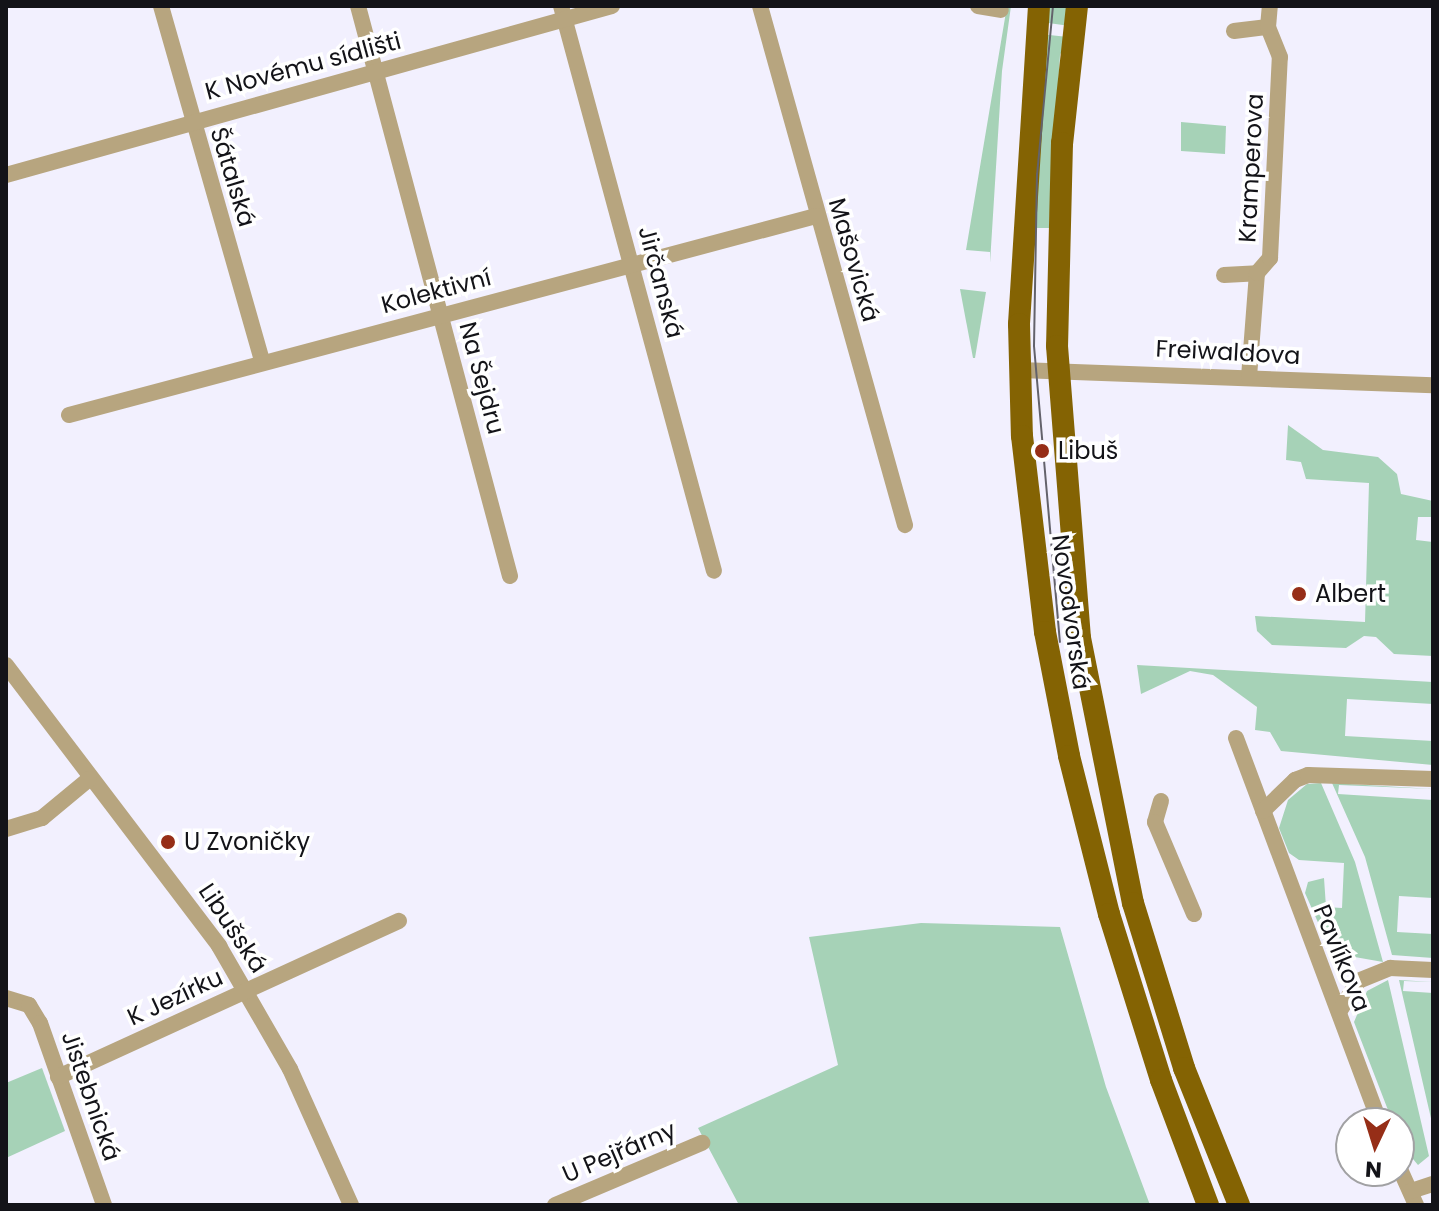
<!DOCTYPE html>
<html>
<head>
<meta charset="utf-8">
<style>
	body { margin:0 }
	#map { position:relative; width:1439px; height:1211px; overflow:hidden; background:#f2f0fe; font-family:Poppins,sans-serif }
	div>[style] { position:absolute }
	.green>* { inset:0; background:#a6d2b7 }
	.minor>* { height:16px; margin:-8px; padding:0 8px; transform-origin:8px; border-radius:8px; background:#b7a57f }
	.major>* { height:22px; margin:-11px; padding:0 11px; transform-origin:11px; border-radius:11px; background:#846303 }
	.tram>* { height:2px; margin:-1px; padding:0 1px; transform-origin:1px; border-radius:1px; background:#63626b }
	.dots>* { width:22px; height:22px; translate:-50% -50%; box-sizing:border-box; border:4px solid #fff; border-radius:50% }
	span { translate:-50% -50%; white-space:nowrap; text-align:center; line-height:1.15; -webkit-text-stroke:7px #fff; paint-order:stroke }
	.street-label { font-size:24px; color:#131318 }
	.poi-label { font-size:24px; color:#131318 }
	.left { translate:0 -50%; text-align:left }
	.frame { position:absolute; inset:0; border:8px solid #131318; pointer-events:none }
	.north { position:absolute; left:1335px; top:1107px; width:80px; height:80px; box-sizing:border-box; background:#fff; border:2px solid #a1a1a3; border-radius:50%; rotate:184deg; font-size:22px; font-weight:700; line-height:32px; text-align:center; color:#131318 }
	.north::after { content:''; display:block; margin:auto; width:28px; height:36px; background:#962e17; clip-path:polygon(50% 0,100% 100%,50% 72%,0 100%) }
</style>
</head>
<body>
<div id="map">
	<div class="green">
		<div style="clip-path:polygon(1007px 6px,1011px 6px,1002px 71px,990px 263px,990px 252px,966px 250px)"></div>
		<div style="clip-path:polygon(1049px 6px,1066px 6px,1070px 26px,1041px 22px)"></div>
		<div style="clip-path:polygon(1040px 34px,1068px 37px,1060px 55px,1049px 228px,1032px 228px)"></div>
		<div style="clip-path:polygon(1181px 122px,1226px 126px,1225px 154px,1181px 151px)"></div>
		<div style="clip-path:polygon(960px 289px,986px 292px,975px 358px,973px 358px)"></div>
		<div style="clip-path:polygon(1288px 425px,1323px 450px,1378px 457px,1397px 474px,1401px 494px,1433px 501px,1433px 517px,1418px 517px,1416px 540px,1433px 542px,1433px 656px,1394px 654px,1376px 637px,1364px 636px,1346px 648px,1272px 645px,1257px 631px,1255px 616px,1365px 622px,1369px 483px,1306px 479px,1301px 462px,1286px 460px)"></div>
		<div style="clip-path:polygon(1137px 665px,1433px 682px,1433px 704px,1347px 699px,1345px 736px,1433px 741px,1433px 765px,1281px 751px,1270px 732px,1255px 730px,1257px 707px,1213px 675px,1190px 671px,1141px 694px)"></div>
		<div style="clip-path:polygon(1321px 783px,1355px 862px,1383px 962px,1349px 956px,1324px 936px,1305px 893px,1308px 882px,1324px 878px,1326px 907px,1342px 908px,1344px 863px,1299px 860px,1289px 853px,1279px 828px,1288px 800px,1307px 784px)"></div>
		<div style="clip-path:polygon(1332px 783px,1433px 789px,1339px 785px,1338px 794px,1433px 800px,1433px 898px,1399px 896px,1397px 932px,1433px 934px,1433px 958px,1392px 955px,1365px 857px)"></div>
		<div style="clip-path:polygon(921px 923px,1060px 927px,1106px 1087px,1150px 1205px,739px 1205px,698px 1128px,838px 1065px,809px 937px)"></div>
		<div style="clip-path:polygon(1388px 980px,1429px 1156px,1418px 1165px,1403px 1147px,1399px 1123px,1393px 1123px,1354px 1022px,1367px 991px)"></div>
		<div style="clip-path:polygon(1399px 980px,1433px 982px,1404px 981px,1403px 991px,1433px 993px,1433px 1127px)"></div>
		<div style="clip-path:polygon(42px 1068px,65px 1131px,6px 1158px,6px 1083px)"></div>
	</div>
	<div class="minor">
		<div style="left:161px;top:6px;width:369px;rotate:74.1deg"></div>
		<div style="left:358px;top:6px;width:590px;rotate:75.07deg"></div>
		<div style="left:561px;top:6px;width:585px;rotate:74.85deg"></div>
		<div style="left:760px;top:6px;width:539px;rotate:74.39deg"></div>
		<div style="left:978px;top:6px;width:23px;rotate:10deg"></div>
		<div style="left:1234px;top:31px;width:34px;rotate:-7deg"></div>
		<div style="left:6px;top:175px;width:629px;rotate:-15.58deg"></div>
		<div style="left:1224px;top:275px;width:33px;rotate:-3deg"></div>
		<div style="left:1020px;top:370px;width:413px;rotate:2.1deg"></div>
		<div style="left:1249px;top:377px;width:104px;rotate:-85.6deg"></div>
		<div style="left:1257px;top:273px;width:20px;rotate:-49deg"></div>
		<div style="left:1270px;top:258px;width:201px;rotate:-87.2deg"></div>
		<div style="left:1280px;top:57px;width:32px;rotate:-112deg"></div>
		<div style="left:1268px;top:27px;width:21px;rotate:-85deg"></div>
		<div style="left:69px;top:415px;width:773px;rotate:-14.92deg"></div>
		<div style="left:6px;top:665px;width:353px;rotate:52.8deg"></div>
		<div style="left:219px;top:946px;width:142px;rotate:60deg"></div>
		<div style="left:290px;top:1069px;width:149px;rotate:65.8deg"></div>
		<div style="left:1236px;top:738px;width:411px;rotate:69.5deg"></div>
		<div style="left:1161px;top:801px;width:22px;rotate:106deg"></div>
		<div style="left:1155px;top:822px;width:100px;rotate:67deg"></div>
		<div style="left:1263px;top:811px;width:45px;rotate:-44.1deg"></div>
		<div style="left:1295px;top:780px;width:14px;rotate:-21deg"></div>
		<div style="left:1308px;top:775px;width:125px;rotate:1.8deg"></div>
		<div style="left:6px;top:829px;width:38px;rotate:-17deg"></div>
		<div style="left:42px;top:818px;width:61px;rotate:-39.7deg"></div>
		<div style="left:6px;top:998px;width:24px;rotate:17deg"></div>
		<div style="left:29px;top:1005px;width:21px;rotate:59deg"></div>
		<div style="left:40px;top:1023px;width:193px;rotate:70.6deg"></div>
		<div style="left:1339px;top:1012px;width:36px;rotate:-58deg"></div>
		<div style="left:1358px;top:981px;width:35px;rotate:-22deg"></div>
		<div style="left:1390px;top:968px;width:43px;rotate:2.7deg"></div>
		<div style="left:58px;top:1077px;width:375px;rotate:-24.6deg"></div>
		<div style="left:1399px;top:1167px;width:42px;rotate:65.9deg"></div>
		<div style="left:1411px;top:1191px;width:23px;rotate:-18deg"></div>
		<div style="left:555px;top:1205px;width:160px;rotate:-22.9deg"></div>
	</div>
	<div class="major">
		<div style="left:1039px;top:6px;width:319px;rotate:93.6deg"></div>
		<div style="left:1019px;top:324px;width:112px;rotate:88.5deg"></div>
		<div style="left:1022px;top:436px;width:197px;rotate:83.3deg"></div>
		<div style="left:1045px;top:632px;width:126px;rotate:79deg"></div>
		<div style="left:1069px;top:756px;width:163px;rotate:75.8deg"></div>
		<div style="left:1109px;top:914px;width:174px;rotate:72.6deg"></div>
		<div style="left:1161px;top:1080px;width:134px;rotate:69.4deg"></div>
		<div style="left:1077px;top:6px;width:138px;rotate:96.2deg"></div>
		<div style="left:1062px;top:143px;width:203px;rotate:91.4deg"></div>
		<div style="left:1057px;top:346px;width:293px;rotate:85.5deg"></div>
		<div style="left:1080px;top:638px;width:270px;rotate:78.7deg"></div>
		<div style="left:1133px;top:903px;width:173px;rotate:72.8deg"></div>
		<div style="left:1184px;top:1068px;width:148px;rotate:68.1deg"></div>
	</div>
	<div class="tram">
		<div style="left:1053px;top:6px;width:169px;rotate:95.4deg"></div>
		<div style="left:1037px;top:174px;width:172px;rotate:91deg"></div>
		<div style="left:1034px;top:346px;width:297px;rotate:85deg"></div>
	</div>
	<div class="dots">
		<div style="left:1042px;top:451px;background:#962e17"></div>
		<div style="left:1299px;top:594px;background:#962e17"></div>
		<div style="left:168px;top:842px;background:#962e17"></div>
	</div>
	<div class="street-label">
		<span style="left:303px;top:66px;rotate:-15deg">K Novému sídlišti</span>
		<span style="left:1251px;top:168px;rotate:-87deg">Kramperova</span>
		<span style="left:233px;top:177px;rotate:73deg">Šátalská</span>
		<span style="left:854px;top:260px;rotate:74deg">Mašovická</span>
		<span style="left:661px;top:282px;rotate:75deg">Jirčanská</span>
		<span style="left:436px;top:291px;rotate:-15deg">Kolektivní</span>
		<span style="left:1228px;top:352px;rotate:3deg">Freiwaldova</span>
		<span style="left:482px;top:378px;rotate:75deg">Na Šejdru</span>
		<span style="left:1071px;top:612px;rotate:82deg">Novodvorská</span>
		<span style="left:233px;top:928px;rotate:56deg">Libušská</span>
		<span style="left:1342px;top:958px;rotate:68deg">Pavlíkova</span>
		<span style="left:175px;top:997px;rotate:-25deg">K Jezírku</span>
		<span style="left:91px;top:1096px;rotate:71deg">Jistebnická</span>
		<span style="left:619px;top:1152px;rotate:-23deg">U Pejřárny</span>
	</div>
	<div class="poi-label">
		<span class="left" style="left:1058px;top:451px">Libuš</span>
		<span class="left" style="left:1315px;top:594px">Albert</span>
		<span class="left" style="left:184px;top:842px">U Zvoničky</span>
	</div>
	<div class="frame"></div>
	<div class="north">N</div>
</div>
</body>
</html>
